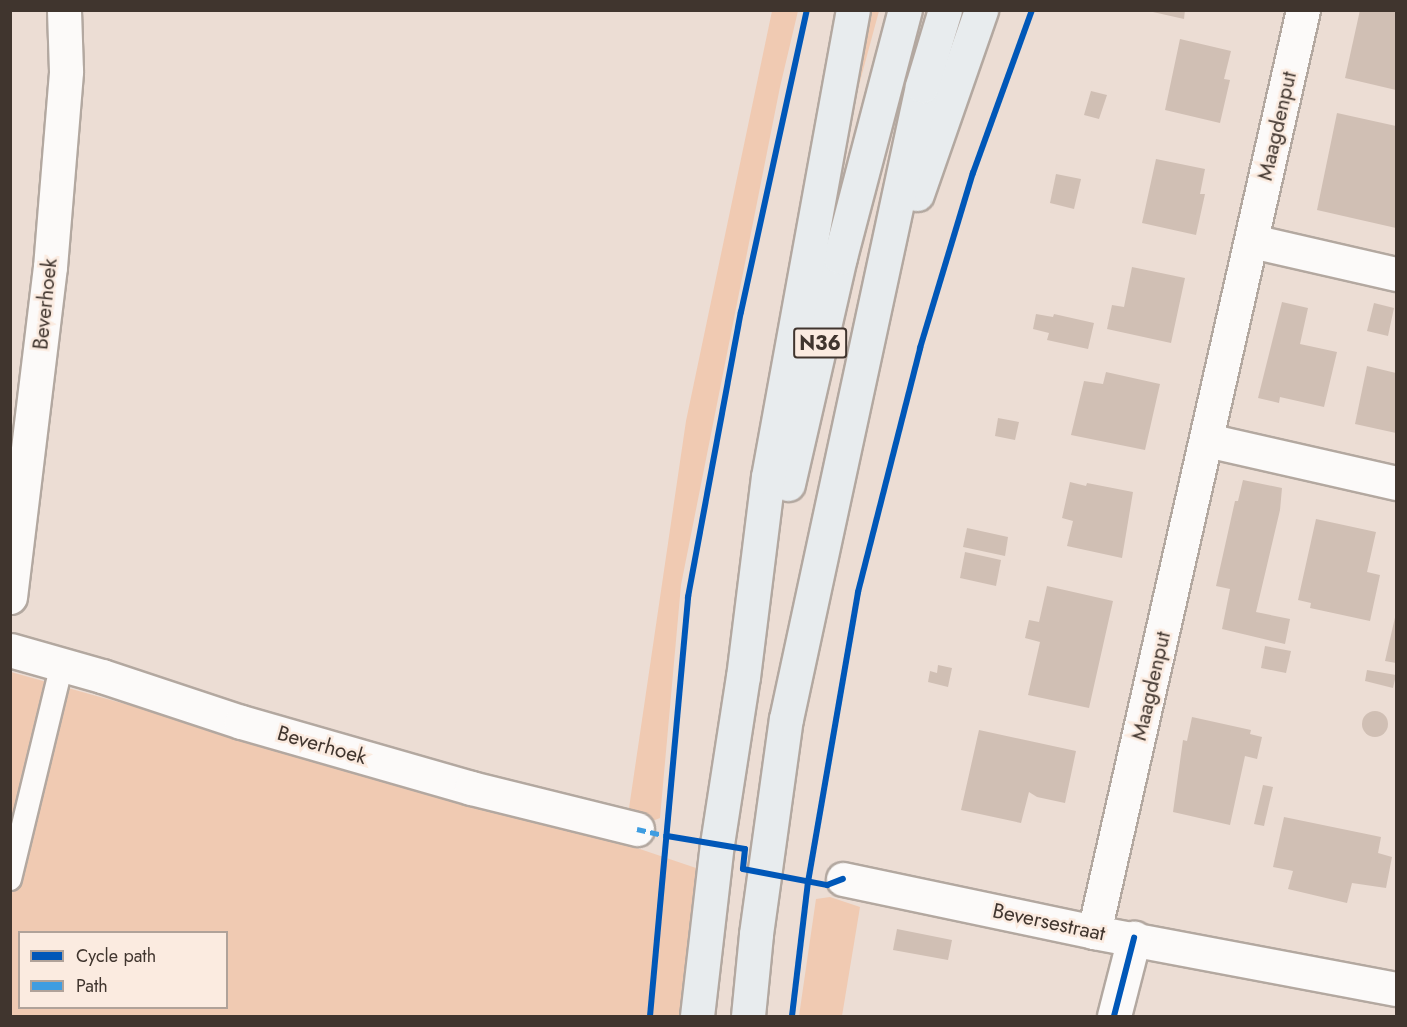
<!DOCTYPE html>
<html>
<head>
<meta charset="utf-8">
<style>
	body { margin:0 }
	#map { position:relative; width:1407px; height:1027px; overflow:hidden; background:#ecddd4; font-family:Jost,sans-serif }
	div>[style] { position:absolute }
	.green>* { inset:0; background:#f0cab2 }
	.building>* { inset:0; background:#d0bfb4 }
	.round { border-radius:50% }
	.roads { filter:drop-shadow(2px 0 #b3a8a0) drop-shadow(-2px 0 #b3a8a0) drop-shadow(0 2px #b3a8a0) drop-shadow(0 -2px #b3a8a0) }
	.lane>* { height:22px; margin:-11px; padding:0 11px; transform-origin:11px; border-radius:11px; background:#fcfaf9 }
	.street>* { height:33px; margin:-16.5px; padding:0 16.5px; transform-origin:16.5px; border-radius:16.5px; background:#fcfaf9 }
	.primary>* { height:33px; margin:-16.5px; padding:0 16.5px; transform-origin:16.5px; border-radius:16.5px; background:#e8ecee }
	.quiet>* { height:4.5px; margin-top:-2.25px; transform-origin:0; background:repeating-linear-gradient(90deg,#3f9de1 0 9px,transparent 0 13.5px) }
	.cycleway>* { height:6px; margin:-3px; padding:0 3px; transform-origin:3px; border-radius:3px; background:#0057b8 }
	span { translate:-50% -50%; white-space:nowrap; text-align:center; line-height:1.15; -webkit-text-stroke:5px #fbebe0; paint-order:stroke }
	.shield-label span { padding:2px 4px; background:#fbebe0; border:2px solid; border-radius:4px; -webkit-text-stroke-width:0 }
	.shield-label { font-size:20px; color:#40352e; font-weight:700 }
	.street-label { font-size:21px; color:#40352e }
	.frame { position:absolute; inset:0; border:12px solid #40352e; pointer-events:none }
	.legend { position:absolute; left:18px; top:931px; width:210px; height:78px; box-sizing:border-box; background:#fbebe0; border:2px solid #b0a299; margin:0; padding:8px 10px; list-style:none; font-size:18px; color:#40352e }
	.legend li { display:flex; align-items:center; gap:12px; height:30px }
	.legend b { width:30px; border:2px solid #b0a299 }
</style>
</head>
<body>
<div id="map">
	<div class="green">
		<div style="clip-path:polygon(772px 11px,798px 11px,780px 87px,681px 585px,660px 818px,650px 822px,628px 815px,686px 421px)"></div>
		<div style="clip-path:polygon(872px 11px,879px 11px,849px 122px,847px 121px)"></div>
		<div style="clip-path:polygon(evenodd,11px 672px,634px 847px,696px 868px,679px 1016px,11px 1016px,11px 672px,20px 932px,226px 932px,226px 1008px,20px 1008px,20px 932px)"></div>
		<div style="clip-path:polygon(830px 897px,860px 907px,842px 1016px,799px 1016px,816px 899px)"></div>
	</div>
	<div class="building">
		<div style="clip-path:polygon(1144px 10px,1185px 10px,1184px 19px)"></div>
		<div style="clip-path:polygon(1360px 10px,1396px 10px,1396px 90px,1345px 78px)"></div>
		<div style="clip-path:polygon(1180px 39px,1231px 51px,1224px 79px,1230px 80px,1220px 123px,1165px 110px)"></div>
		<div style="clip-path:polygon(1091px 91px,1107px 95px,1099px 119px,1084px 115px)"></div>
		<div style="clip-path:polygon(1337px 113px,1396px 126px,1396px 228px,1317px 210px)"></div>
		<div style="clip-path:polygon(1156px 159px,1205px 169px,1200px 194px,1205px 194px,1196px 235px,1142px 223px)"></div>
		<div style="clip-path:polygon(1056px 174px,1081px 179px,1074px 209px,1050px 203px)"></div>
		<div style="clip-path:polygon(1132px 267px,1185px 278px,1171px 343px,1107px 329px,1112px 305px,1124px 307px)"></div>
		<div style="clip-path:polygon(1282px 302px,1308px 308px,1300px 344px,1337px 352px,1324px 407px,1280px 397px,1279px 403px,1258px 398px)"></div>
		<div style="clip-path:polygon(1374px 303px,1394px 308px,1388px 336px,1367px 331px)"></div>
		<div style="clip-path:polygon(1036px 314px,1053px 317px,1054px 314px,1094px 323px,1088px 349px,1047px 340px,1049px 333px,1033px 329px)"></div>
		<div style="clip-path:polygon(1367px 366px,1396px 373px,1396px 433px,1355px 424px)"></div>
		<div style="clip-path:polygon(1106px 372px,1160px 384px,1145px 450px,1071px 435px,1084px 381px,1103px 384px)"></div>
		<div style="clip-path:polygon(998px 418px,1019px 422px,1015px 440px,995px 436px)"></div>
		<div style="clip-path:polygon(1243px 480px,1282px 488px,1280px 510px,1256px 612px,1290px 619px,1285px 644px,1222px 629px,1230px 589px,1216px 586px,1235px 501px,1238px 501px)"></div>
		<div style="clip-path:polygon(1070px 482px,1086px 486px,1087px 483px,1133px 492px,1122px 558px,1067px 546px,1073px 521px,1062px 518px)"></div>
		<div style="clip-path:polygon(1316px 519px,1376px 532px,1367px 572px,1380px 575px,1370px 621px,1310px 608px,1311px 603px,1298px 600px)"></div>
		<div style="clip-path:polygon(967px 528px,1008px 537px,1005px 556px,963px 547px)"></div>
		<div style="clip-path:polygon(965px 552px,1001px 560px,996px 586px,960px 578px)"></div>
		<div style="clip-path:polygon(1047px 586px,1113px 601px,1089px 708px,1028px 695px,1040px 642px,1025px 638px,1029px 620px,1039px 622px)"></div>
		<div style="clip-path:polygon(1396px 613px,1396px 663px,1385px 661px)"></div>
		<div style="clip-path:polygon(1265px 646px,1291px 651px,1286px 673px,1261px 668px)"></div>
		<div style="clip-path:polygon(938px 665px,952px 668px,948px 687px,928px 682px,930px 671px,937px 673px)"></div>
		<div style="clip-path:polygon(1367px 670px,1396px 675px,1393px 688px,1365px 681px)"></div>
		<div class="round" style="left:1362px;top:711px;width:26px;height:26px"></div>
		<div style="clip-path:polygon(1192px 717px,1251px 730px,1250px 734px,1262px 737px,1257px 759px,1245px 756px,1230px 825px,1173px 812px,1183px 740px,1187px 741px)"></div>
		<div style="clip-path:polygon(979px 730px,1076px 751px,1065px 803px,1037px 797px,1029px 792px,1021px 823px,961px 810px)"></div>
		<div style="clip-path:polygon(1263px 785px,1273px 787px,1264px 826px,1254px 824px)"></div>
		<div style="clip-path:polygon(1284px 817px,1381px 837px,1378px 853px,1392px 857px,1386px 888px,1352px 883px,1347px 903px,1288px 889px,1293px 871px,1273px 867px)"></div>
		<div style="clip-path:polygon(897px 929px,952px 940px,948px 960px,893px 950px)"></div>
	</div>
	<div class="roads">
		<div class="lane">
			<div style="left:10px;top:879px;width:221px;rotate:-76.4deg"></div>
		</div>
		<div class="street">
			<div style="left:1252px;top:241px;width:148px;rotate:12.9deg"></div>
			<div style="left:1207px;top:440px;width:194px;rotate:12.8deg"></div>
			<div style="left:10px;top:597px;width:332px;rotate:-83.1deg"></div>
			<div style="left:50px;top:267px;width:197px;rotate:-85.3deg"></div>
			<div style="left:66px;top:71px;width:61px;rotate:-91.9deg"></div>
			<div style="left:10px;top:650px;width:96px;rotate:15.8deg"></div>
			<div style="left:102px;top:676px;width:146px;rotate:18.3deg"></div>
			<div style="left:241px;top:722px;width:239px;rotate:16deg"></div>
			<div style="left:471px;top:788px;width:171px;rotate:13.9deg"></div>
			<div style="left:843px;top:879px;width:257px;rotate:11.9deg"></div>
			<div style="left:1094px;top:932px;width:307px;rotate:10.7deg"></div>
			<div style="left:1094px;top:932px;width:945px;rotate:-77.23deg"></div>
			<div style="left:1114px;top:1016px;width:81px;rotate:-75.6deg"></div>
		</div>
		<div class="primary">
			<div style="left:917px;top:194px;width:195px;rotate:-70.8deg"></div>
			<div style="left:788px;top:484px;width:233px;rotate:-77.1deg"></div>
			<div style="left:840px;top:257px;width:255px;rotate:-75.3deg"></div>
			<div style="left:697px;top:1016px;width:173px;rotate:-83.4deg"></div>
			<div style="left:717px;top:844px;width:169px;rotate:-81.2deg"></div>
			<div style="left:743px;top:677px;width:202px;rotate:-82.9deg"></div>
			<div style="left:768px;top:477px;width:475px;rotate:-79.7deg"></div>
			<div style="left:748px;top:1016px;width:82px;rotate:-84.4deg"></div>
			<div style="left:756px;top:934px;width:217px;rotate:-82.1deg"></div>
			<div style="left:786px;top:719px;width:647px;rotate:-77.87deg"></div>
			<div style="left:922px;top:86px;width:79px;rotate:-73.2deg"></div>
		</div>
	</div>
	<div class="quiet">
		<div style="left:637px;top:829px;width:31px;rotate:13deg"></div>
	</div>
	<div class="cycleway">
		<div style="left:667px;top:836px;width:79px;rotate:9.5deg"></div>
		<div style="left:745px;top:849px;width:20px;rotate:96deg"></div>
		<div style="left:743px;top:869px;width:86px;rotate:10.8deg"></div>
		<div style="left:827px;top:885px;width:17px;rotate:-21deg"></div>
		<div style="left:650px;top:1016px;width:421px;rotate:-84.8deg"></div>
		<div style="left:688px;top:597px;width:290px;rotate:-79.5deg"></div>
		<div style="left:741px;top:312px;width:309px;rotate:-77.7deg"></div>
		<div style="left:792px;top:1016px;width:135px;rotate:-83.2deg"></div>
		<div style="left:808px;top:882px;width:294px;rotate:-80.2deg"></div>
		<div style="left:858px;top:592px;width:252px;rotate:-75.7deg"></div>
		<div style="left:920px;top:348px;width:183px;rotate:-73.2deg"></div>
		<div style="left:973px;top:173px;width:173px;rotate:-70.1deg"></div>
		<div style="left:1114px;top:1016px;width:81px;rotate:-75.6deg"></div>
	</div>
	<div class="shield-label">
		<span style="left:820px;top:343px">N36</span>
	</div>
	<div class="street-label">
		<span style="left:1277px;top:126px;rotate:-77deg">Maagdenput</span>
		<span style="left:45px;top:304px;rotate:-84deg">Beverhoek</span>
		<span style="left:1151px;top:686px;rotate:-77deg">Maagdenput</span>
		<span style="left:322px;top:745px;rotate:16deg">Beverhoek</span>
		<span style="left:1049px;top:922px;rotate:12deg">Beversestraat</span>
	</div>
	<div class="frame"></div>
	<ul class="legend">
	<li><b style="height:8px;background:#0057b8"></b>Cycle path</li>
	<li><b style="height:8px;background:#3f9de1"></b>Path</li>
	</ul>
</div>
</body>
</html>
